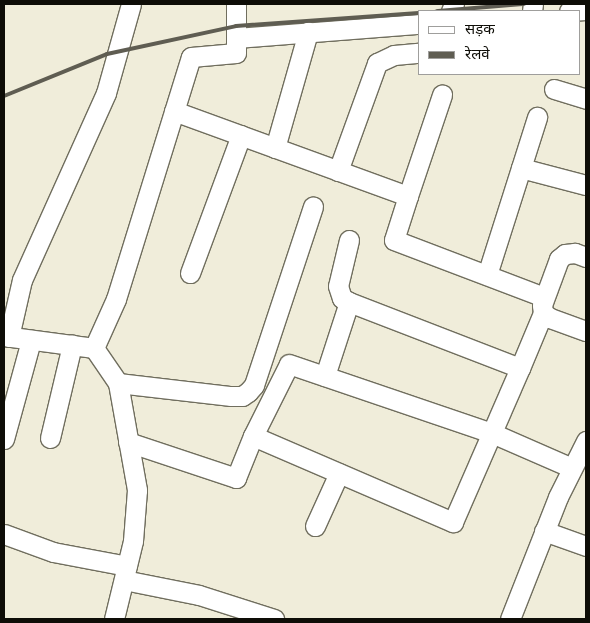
<!DOCTYPE html>
<html>
<head>
<meta charset="utf-8">
<style>
	body { margin:0 }
	#map { position:relative; width:590px; height:623px; overflow:hidden; background:#f0edda; font-family:Raleway,"Noto Sans Devanagari",sans-serif }
	div>[style] { position:absolute }
	.roads { filter:drop-shadow(1px 0 #706e5e) drop-shadow(-1px 0 #706e5e) drop-shadow(0 1px #706e5e) drop-shadow(0 -1px #706e5e) }
	.minor>* { height:19px; margin:-9.5px; padding:0 9.5px; transform-origin:9.5px; border-radius:9.5px; background:#fff }
	.rail>* { height:4px; margin:-2px; padding:0 2px; transform-origin:2px; border-radius:2px; background:#5f5d52 }
	span { translate:-50% -50%; white-space:nowrap; text-align:center; line-height:1.15; -webkit-text-stroke:4px #fff; paint-order:stroke }
	.frame { position:absolute; inset:0; border:5px solid #0e0d07; pointer-events:none }
	.legend { position:absolute; left:418px; top:10px; width:162px; height:65px; box-sizing:border-box; background:#fff; border:1px solid #9f9e9c; margin:0; padding:6px 9px; list-style:none; font-size:15px; color:#0e0d07 }
	.legend li { display:flex; align-items:center; gap:10px; height:25px }
	.legend b { width:25px; border:1px solid #9f9e9c }
</style>
</head>
<body>
<div id="map">
	<div class="roads">
		<div class="minor">
			<div style="left:451px;top:11px;width:8px;rotate:-67deg"></div>
			<div style="left:532px;top:11px;width:7px;rotate:-82deg"></div>
			<div style="left:569px;top:11px;width:17px;rotate:-3deg"></div>
			<div style="left:236px;top:38px;width:184px;rotate:-4.4deg"></div>
			<div style="left:554px;top:89px;width:34px;rotate:17deg"></div>
			<div style="left:174px;top:111px;width:249px;rotate:20deg"></div>
			<div style="left:408px;top:196px;width:46px;rotate:107.7deg"></div>
			<div style="left:394px;top:240px;width:160px;rotate:20.8deg"></div>
			<div style="left:275px;top:148px;width:121px;rotate:-74.1deg"></div>
			<div style="left:521px;top:168px;width:67px;rotate:14.7deg"></div>
			<div style="left:338px;top:171px;width:115px;rotate:-70.1deg"></div>
			<div style="left:377px;top:63px;width:19px;rotate:-25deg"></div>
			<div style="left:394px;top:55px;width:25px;rotate:-5deg"></div>
			<div style="left:408px;top:196px;width:107px;rotate:-71.4deg"></div>
			<div style="left:349px;top:240px;width:47px;rotate:103.4deg"></div>
			<div style="left:338px;top:286px;width:13px;rotate:72deg"></div>
			<div style="left:342px;top:298px;width:8px;rotate:30deg"></div>
			<div style="left:586px;top:257px;width:12px;rotate:-160deg"></div>
			<div style="left:575px;top:253px;width:10px;rotate:174deg"></div>
			<div style="left:565px;top:254px;width:8px;rotate:140deg"></div>
			<div style="left:559px;top:259px;width:49px;rotate:110.3deg"></div>
			<div style="left:542px;top:305px;width:8px;rotate:83deg"></div>
			<div style="left:543px;top:313px;width:9px;rotate:36deg"></div>
			<div style="left:550px;top:318px;width:38px;rotate:20deg"></div>
			<div style="left:190px;top:273px;width:147px;rotate:-69.7deg"></div>
			<div style="left:487px;top:275px;width:166px;rotate:-72.4deg"></div>
			<div style="left:4px;top:336px;width:91px;rotate:7.6deg"></div>
			<div style="left:94px;top:348px;width:42px;rotate:55.6deg"></div>
			<div style="left:118px;top:383px;width:109px;rotate:79.9deg"></div>
			<div style="left:137px;top:490px;width:51px;rotate:94.5deg"></div>
			<div style="left:133px;top:541px;width:80px;rotate:103.7deg"></div>
			<div style="left:9px;top:337px;width:58px;rotate:-77.2deg"></div>
			<div style="left:22px;top:280px;width:205px;rotate:-65.8deg"></div>
			<div style="left:106px;top:93px;width:92px;rotate:-74.3deg"></div>
			<div style="left:94px;top:348px;width:54px;rotate:-65.8deg"></div>
			<div style="left:116px;top:299px;width:253px;rotate:-72.8deg"></div>
			<div style="left:191px;top:57px;width:45px;rotate:-5.1deg"></div>
			<div style="left:236px;top:53px;width:49px;rotate:-90deg"></div>
			<div style="left:520px;top:368px;width:60px;rotate:-67.3deg"></div>
			<div style="left:118px;top:383px;width:114px;rotate:6.6deg"></div>
			<div style="left:231px;top:396px;width:11px"></div>
			<div style="left:242px;top:396px;width:7px;rotate:-34deg"></div>
			<div style="left:248px;top:392px;width:9px;rotate:-49deg"></div>
			<div style="left:254px;top:385px;width:188px;rotate:-71.7deg"></div>
			<div style="left:253px;top:436px;width:80px;rotate:-63.4deg"></div>
			<div style="left:289px;top:364px;width:214px;rotate:18.8deg"></div>
			<div style="left:492px;top:433px;width:87px;rotate:23.6deg"></div>
			<div style="left:50px;top:438px;width:96px;rotate:-76.7deg"></div>
			<div style="left:4px;top:439px;width:103px;rotate:-74.7deg"></div>
			<div style="left:128px;top:442px;width:114px;rotate:18.4deg"></div>
			<div style="left:236px;top:478px;width:45px;rotate:-68deg"></div>
			<div style="left:253px;top:436px;width:218px;rotate:23.3deg"></div>
			<div style="left:453px;top:522px;width:168px;rotate:-66.5deg"></div>
			<div style="left:520px;top:368px;width:183px;rotate:-158.9deg"></div>
			<div style="left:349px;top:302px;width:78px;rotate:108deg"></div>
			<div style="left:315px;top:526px;width:58px;rotate:-65.6deg"></div>
			<div style="left:544px;top:531px;width:45px;rotate:19.7deg"></div>
			<div style="left:4px;top:534px;width:52px;rotate:20.2deg"></div>
			<div style="left:53px;top:552px;width:75px;rotate:10.7deg"></div>
			<div style="left:124px;top:580px;width:76px;rotate:11.3deg"></div>
			<div style="left:199px;top:595px;width:79px;rotate:17.7deg"></div>
			<div style="left:510px;top:619px;width:131px;rotate:-68.5deg"></div>
			<div style="left:558px;top:497px;width:63px;rotate:-63.4deg"></div>
		</div>
	</div>
	<div class="rail">
		<div style="left:437px;top:11px;width:87px;rotate:-4.6deg"></div>
		<div style="left:4px;top:96px;width:111px;rotate:-22.2deg"></div>
		<div style="left:107px;top:54px;width:132px;rotate:-12.2deg"></div>
		<div style="left:236px;top:26px;width:183px;rotate:-4.1deg"></div>
	</div>
	<div class="frame"></div>
	<ul class="legend">
	<li><b style="height:6px;background:#fff"></b>सड़क</li>
	<li><b style="height:6px;background:#5f5d52"></b>रेलवे</li>
	</ul>
</div>
</body>
</html>
